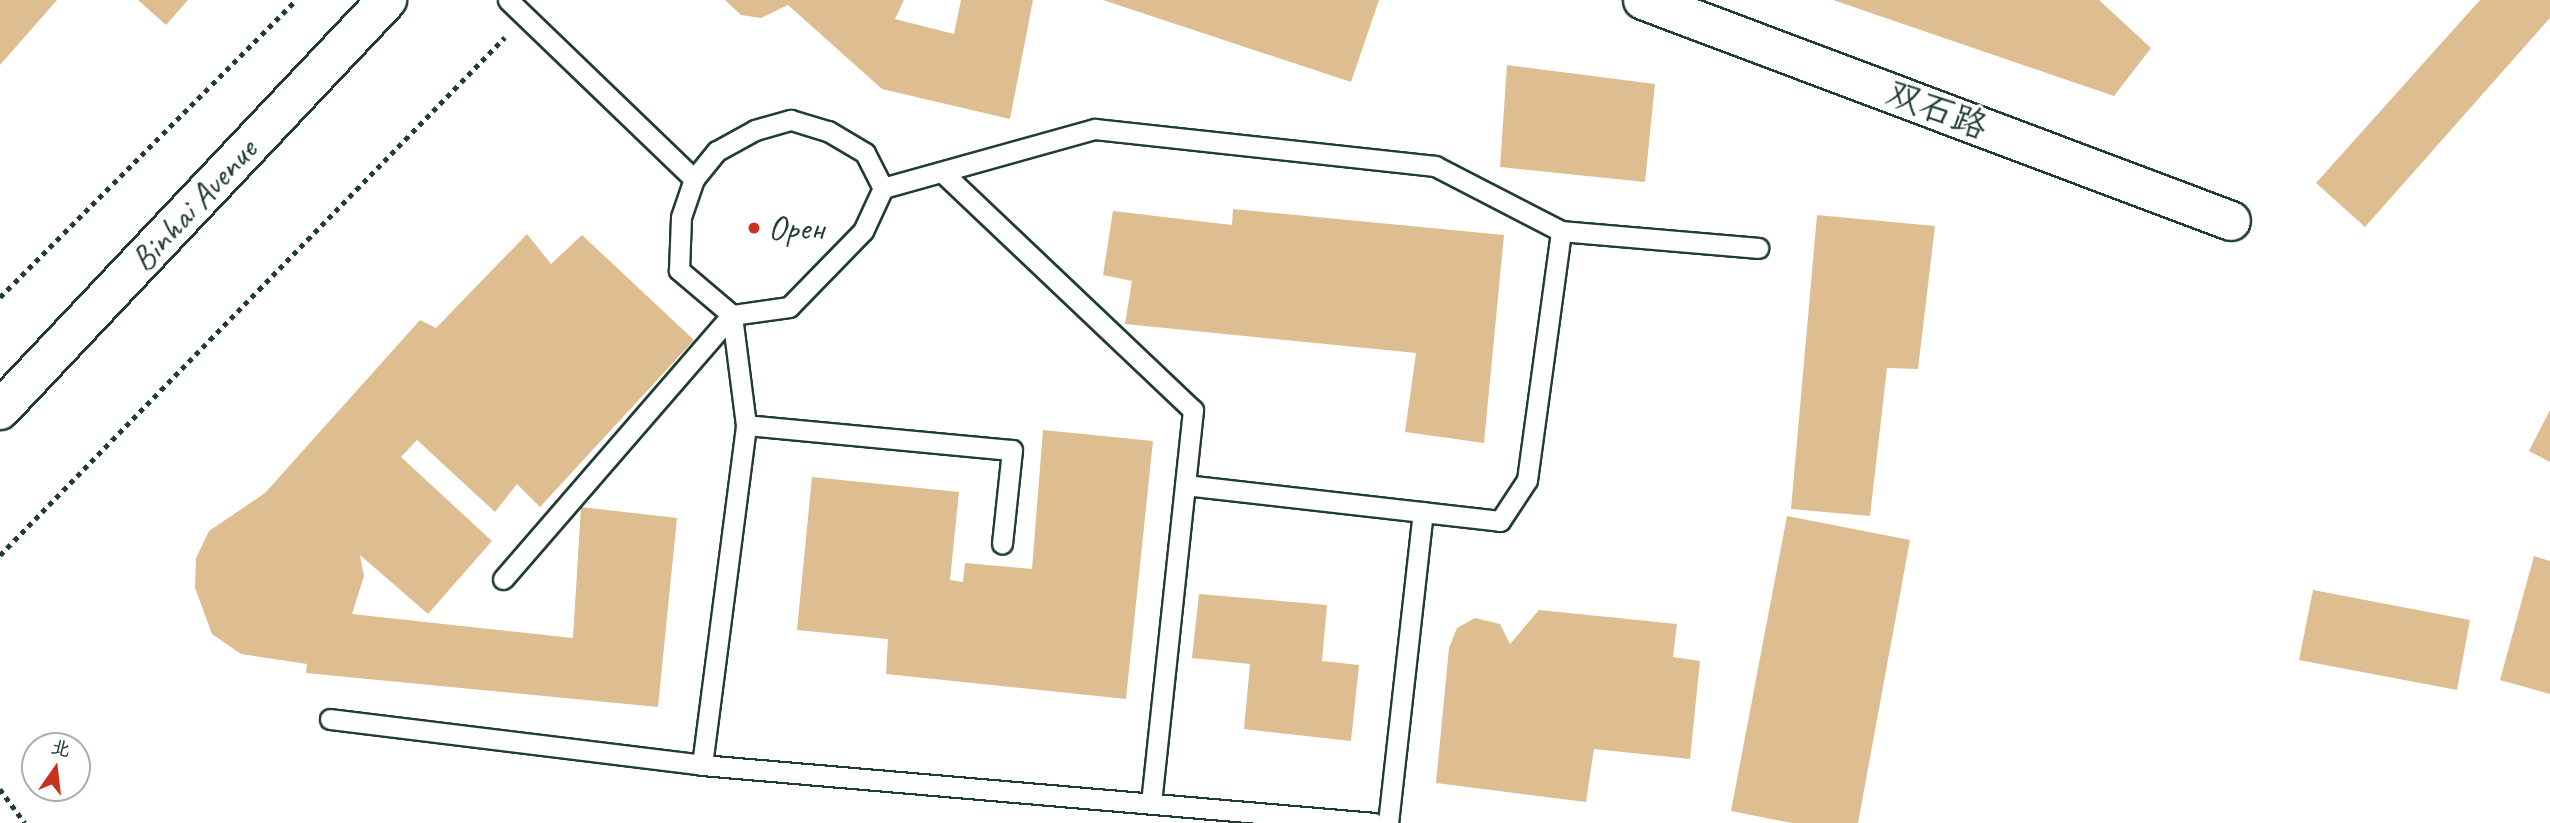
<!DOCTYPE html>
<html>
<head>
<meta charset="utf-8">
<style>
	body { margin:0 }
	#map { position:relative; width:2550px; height:823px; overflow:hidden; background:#fff; font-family:Caveat,"LXGW WenKai TC",sans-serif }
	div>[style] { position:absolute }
	.building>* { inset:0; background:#debe91 }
	.path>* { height:4.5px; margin-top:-2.25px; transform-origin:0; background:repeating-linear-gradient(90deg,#1f3d34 0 5px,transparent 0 10px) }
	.roads { filter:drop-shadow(2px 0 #1f3d34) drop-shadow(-2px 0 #1f3d34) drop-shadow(0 2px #1f3d34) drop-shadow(0 -2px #1f3d34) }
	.service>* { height:19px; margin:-9.5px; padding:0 9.5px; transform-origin:9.5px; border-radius:9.5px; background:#fff }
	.minor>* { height:38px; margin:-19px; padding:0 19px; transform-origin:19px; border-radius:19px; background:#fff }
	.secondary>* { height:38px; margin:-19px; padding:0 19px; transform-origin:19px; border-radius:19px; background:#fff }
	.dots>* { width:19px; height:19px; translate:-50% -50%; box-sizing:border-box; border:4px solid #fff; border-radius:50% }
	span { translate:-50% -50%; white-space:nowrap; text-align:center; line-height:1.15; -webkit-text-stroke:6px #fff; paint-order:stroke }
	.street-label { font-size:35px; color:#1f3d34 }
	.poi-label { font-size:35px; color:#1f3d34 }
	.left { translate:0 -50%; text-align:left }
	.north { position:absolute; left:21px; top:732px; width:70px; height:70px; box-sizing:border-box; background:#fff; border:2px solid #a5b1ae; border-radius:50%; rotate:14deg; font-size:19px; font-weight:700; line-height:28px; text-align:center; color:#1f3d34 }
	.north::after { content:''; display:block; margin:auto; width:24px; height:32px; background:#c8321e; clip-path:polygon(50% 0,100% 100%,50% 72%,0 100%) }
</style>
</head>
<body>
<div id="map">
	<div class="building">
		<div style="clip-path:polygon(0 0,57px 0,0 65px)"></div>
		<div style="clip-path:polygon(138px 0,188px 0,166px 25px)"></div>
		<div style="clip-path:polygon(725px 0,904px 0,895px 19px,954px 34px,961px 0,1033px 0,1010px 119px,882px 89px,788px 5px,761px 18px,741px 15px)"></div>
		<div style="clip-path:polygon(1103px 0,1379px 0,1351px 82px)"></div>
		<div style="clip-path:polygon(1833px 0,2099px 0,2151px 48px,2114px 96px)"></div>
		<div style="clip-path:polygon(2480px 0,2550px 0,2550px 18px,2365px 227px,2316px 183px)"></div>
		<div style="clip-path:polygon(1507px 65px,1655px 84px,1645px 182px,1500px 167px)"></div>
		<div style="clip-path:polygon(1233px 209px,1504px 235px,1484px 443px,1405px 432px,1416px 353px,1125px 324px,1132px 281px,1103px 275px,1113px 211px,1232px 225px)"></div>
		<div style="clip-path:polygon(1817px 215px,1935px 226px,1918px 369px,1887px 368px,1870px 516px,1791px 509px)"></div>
		<div style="clip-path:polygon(527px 234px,551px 264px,582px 235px,694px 340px,540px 507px,517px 484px,495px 512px,417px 440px,401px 457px,492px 541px,428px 614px,360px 555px,364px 576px,352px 614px,573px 638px,581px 507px,677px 518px,658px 707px,306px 673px,307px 664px,241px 654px,212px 634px,195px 588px,196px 558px,209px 531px,265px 493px,420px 320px,436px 328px)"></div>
		<div style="clip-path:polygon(2550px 410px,2550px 462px,2529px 451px)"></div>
		<div style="clip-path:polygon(1043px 430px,1153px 441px,1126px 699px,886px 674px,888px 639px,797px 630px,812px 477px,959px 492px,950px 580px,963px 582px,965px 563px,1032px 569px)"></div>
		<div style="clip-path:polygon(1787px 516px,1910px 540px,1858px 823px,1792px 823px,1731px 811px)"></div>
		<div style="clip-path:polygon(2534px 556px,2550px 561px,2550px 694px,2500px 680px)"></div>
		<div style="clip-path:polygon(2313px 590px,2470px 620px,2457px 690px,2299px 660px)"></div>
		<div style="clip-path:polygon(1199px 594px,1327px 605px,1322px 661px,1359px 665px,1351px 741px,1244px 729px,1250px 664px,1192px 658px)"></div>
		<div style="clip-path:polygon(1539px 610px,1677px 624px,1673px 657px,1700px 661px,1690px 759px,1594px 749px,1586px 802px,1436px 783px,1449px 648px,1457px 628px,1475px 618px,1500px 624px,1510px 644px)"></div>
	</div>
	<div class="path">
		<div style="left:0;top:297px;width:419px;rotate:-45.1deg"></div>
		<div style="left:0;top:555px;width:723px;rotate:-45.73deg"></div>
		<div style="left:0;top:789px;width:42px;rotate:53.7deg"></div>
	</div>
	<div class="roads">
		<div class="service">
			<div style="left:508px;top:0;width:258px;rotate:43.9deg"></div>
			<div style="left:791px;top:120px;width:39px;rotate:17deg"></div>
			<div style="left:828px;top:131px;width:43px;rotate:30.7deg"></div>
			<div style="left:865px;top:153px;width:39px;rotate:63deg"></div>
			<div style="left:883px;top:188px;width:47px;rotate:114.9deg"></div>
			<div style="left:863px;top:231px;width:106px;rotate:134.2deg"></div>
			<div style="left:789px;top:307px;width:58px;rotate:172deg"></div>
			<div style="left:732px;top:315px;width:70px;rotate:-139.7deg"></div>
			<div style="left:679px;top:270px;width:53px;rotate:-87.8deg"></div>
			<div style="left:681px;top:217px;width:40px;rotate:-71.1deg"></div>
			<div style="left:694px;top:179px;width:36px;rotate:-51deg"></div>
			<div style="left:717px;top:151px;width:43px;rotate:-28.9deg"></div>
			<div style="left:755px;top:130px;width:37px;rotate:-16deg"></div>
			<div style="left:942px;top:172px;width:346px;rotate:43.5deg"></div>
			<div style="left:1193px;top:410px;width:393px;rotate:96.1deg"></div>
			<div style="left:883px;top:188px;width:220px;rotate:-15.6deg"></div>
			<div style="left:1095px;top:129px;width:342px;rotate:6.2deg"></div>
			<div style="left:1435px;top:166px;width:142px;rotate:27.3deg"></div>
			<div style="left:1561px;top:231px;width:198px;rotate:4.9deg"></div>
			<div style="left:746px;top:425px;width:267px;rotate:5.4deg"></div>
			<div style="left:1012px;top:450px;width:94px;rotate:96.1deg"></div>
			<div style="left:1185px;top:485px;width:317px;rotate:6.5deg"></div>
			<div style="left:1500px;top:521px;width:49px;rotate:-56.6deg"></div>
			<div style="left:1527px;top:480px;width:251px;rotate:-82.2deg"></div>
			<div style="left:503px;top:579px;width:349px;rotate:-49.1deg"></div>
			<div style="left:330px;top:719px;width:375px;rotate:7deg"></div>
			<div style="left:702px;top:765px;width:674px;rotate:4.93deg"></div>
			<div style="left:702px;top:765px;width:343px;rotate:-82.6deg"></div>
			<div style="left:746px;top:425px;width:111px;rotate:-97.3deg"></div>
			<div style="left:1388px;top:823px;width:313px;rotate:-83.6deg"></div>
		</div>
		<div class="minor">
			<div style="left:1643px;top:0;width:628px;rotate:20.6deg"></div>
		</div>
		<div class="secondary">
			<div style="left:0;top:410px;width:564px;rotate:-46.65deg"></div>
		</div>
	</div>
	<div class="dots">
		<div style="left:754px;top:228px;background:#c8321e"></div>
	</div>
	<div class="street-label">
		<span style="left:1937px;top:110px;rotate:21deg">双石路</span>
		<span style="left:194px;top:205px;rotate:-47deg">Binhai Avenue</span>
	</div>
	<div class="poi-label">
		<span class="left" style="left:768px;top:228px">Oрен</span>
	</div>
	<div class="north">北</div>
</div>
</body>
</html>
